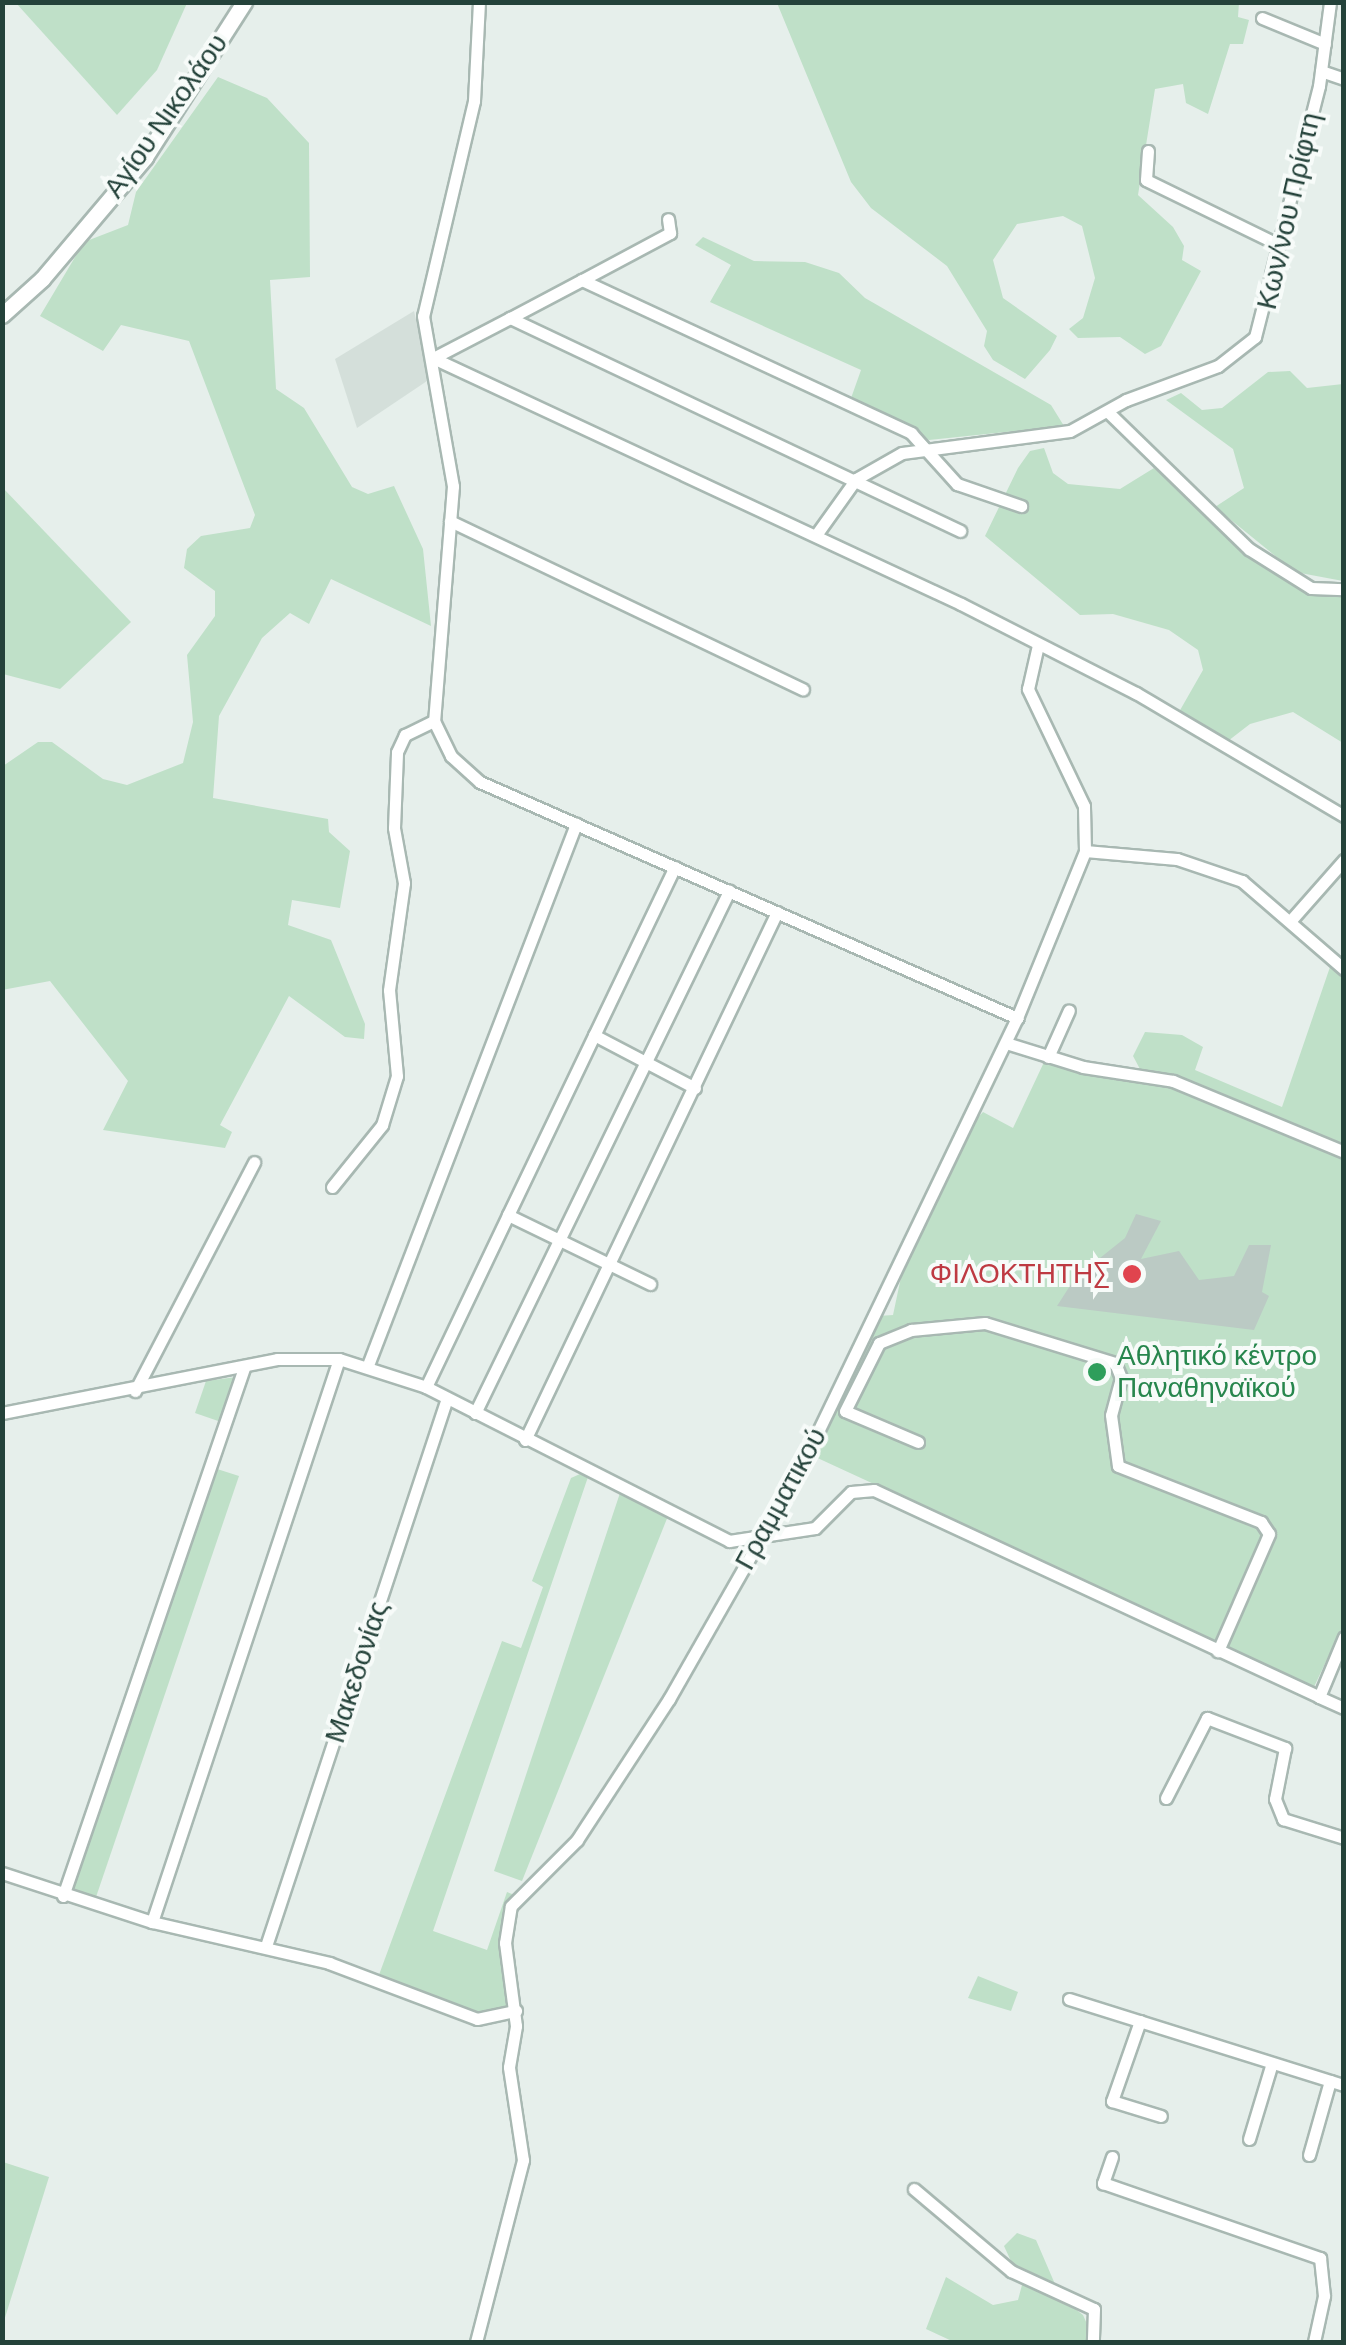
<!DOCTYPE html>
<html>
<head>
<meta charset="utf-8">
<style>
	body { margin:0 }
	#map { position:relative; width:1346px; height:2345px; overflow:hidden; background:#e6efeb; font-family:"Nunito Sans",sans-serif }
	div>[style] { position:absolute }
	.built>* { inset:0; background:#d4dfda }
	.green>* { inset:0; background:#bfe0c8 }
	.building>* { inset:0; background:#bbcac4 }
	.roads { filter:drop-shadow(2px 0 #a8b8b2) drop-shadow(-2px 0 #a8b8b2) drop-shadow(0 2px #a8b8b2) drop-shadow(0 -2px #a8b8b2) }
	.street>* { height:11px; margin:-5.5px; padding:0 5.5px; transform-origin:5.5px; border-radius:5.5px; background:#fff }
	.secondary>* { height:15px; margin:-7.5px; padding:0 7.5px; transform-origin:7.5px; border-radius:7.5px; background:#fff }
	.dots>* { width:28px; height:28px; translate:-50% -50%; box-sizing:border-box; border:5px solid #f7fbf9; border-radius:50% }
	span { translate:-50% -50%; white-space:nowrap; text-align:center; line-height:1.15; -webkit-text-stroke:8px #f7fbf9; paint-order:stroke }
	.street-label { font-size:28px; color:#24423a }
	.health-label { font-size:28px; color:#be3a42 }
	.right { translate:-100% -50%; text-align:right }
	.leisure-label { font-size:28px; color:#27864d }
	.left { translate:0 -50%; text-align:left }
	.frame { position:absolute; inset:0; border:5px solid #24423a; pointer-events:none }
</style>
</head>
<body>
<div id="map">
	<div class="built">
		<div style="clip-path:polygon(414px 311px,430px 379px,357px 428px,335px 359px)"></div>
	</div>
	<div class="green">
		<div style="clip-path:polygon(16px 3px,187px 3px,157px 70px,117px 115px)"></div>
		<div style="clip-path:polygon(777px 3px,1239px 3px,1238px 17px,1249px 20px,1243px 44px,1230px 44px,1208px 114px,1186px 103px,1183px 84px,1155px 89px,1138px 195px,1173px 227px,1184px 246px,1182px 260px,1201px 271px,1161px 346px,1145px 354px,1120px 337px,1078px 338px,1069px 329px,1083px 318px,1095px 278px,1082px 226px,1063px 216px,1017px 224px,993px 260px,1003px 298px,1057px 336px,1050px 350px,1025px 379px,993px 360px,984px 346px,987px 331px,947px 266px,871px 208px,851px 182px)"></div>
		<div style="clip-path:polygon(218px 77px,267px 98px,309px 143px,310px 277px,270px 280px,276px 389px,304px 408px,352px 487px,368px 494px,394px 486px,423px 549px,431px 626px,331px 579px,309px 624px,290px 613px,262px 638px,219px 716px,213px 798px,328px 819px,329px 832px,350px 851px,340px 908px,292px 900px,288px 925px,331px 940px,365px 1024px,364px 1039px,345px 1037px,289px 996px,220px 1125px,232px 1132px,225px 1148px,103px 1130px,128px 1081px,50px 981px,2px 990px,3px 766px,38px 742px,52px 742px,103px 779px,127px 785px,183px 763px,193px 722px,187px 655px,215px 616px,215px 591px,184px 568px,187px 549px,201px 536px,250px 528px,255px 515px,189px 341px,121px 325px,103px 351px,40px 316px,84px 242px,128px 225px,136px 192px)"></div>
		<div style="clip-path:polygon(703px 237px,754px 261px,805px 262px,839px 273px,865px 298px,1051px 405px,1064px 426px,929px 440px,850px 401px,861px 370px,710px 302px,731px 265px,695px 245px)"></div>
		<div style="clip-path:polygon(1290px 371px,1307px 388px,1343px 384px,1343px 581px,1295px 572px,1215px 507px,1244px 488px,1233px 449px,1166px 400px,1181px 393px,1202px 410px,1222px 408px,1268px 372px)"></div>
		<div style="clip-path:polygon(1044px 448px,1053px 473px,1068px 484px,1120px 489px,1154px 468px,1240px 545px,1321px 595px,1343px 594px,1343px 743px,1293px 712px,1250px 724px,1228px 741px,1179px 712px,1203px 670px,1198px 650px,1169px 630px,1113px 614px,1080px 615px,985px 536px,1018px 468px,1030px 451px)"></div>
		<div style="clip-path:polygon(3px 488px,131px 622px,60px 689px,3px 674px)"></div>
		<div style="clip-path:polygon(1330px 967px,1343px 979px,1343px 1149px,1141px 1071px,1133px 1056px,1145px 1032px,1182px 1035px,1203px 1047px,1195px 1070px,1282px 1107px)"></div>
		<div style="clip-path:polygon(1045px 1060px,1174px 1084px,1343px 1156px,1343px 1625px,1314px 1687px,811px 1455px,878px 1316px,893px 1315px,904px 1263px,970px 1126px,983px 1112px,1013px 1128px)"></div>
		<div style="clip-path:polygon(236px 1377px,221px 1422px,195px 1413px,206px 1381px)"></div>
		<div style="clip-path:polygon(214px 1468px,239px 1476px,95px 1900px,68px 1893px)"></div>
		<div style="clip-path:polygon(580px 1474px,588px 1477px,433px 1931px,487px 1950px,507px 1892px,512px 1894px,501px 1946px,509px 2005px,478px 2016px,376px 1983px,502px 1641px,521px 1648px,543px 1587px,532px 1581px,571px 1478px)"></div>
		<div style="clip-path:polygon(620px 1493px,668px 1516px,522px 1881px,494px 1871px)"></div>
		<div style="clip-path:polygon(978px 1976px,1018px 1992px,1011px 2011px,968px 1998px)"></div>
		<div style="clip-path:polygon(3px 2162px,49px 2177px,3px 2324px,2px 2162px)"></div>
		<div style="clip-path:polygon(1017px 2233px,1036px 2240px,1061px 2298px,1083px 2315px,1095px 2342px,954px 2342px,926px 2329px,946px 2277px,993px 2305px,1018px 2300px,1022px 2285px,1004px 2246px)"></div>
	</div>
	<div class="building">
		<div style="clip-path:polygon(1136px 1214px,1161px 1221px,1141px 1259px,1179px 1251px,1199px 1280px,1234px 1276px,1249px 1245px,1271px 1245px,1262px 1292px,1269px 1296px,1254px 1330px,1057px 1306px,1075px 1278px,1125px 1238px)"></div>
	</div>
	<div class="roads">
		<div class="street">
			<div style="left:479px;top:2px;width:99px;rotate:92.9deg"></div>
			<div style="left:474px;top:101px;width:221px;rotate:103.3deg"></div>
			<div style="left:423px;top:316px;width:173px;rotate:80deg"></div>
			<div style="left:453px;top:486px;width:236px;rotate:94.6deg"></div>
			<div style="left:434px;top:721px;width:39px;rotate:64deg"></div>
			<div style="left:451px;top:756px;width:39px;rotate:42deg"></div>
			<div style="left:480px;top:782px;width:587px;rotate:23.72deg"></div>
			<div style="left:1262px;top:18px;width:68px;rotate:22.4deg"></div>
			<div style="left:1321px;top:71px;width:24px;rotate:19deg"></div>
			<div style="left:1148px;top:151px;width:29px;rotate:94deg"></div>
			<div style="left:1146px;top:180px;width:148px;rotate:26deg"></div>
			<div style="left:582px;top:280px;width:100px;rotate:-28.1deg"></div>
			<div style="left:670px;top:233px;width:14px;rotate:-98deg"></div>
			<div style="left:510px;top:318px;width:81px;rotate:-27.8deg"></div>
			<div style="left:582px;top:280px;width:363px;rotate:24.9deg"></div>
			<div style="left:911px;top:433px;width:69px;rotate:48deg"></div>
			<div style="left:957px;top:484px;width:68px;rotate:19deg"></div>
			<div style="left:433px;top:358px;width:582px;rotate:24.98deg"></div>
			<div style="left:961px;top:604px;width:196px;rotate:27deg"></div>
			<div style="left:1136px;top:693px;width:242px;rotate:30.6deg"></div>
			<div style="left:433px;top:358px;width:87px;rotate:-27.5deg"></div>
			<div style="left:510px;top:318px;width:498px;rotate:25.3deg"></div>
			<div style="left:1109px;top:413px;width:195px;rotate:44.2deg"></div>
			<div style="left:1249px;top:549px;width:73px;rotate:32.2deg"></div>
			<div style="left:1311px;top:588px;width:33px;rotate:2deg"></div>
			<div style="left:450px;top:521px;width:391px;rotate:25.5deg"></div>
			<div style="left:816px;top:535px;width:69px;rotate:-54.5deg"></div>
			<div style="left:856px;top:479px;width:53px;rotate:-29.5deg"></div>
			<div style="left:902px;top:453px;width:169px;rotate:-7.5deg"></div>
			<div style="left:1070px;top:431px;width:64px;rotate:-29deg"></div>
			<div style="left:1126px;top:400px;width:98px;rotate:-20.3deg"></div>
			<div style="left:1218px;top:366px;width:47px;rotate:-38.1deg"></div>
			<div style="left:1255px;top:337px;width:259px;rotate:-75.7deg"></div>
			<div style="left:1319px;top:86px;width:85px;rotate:-82.5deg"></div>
			<div style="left:1085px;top:851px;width:92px;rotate:5deg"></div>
			<div style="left:1177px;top:859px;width:69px;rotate:18.7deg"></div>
			<div style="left:1242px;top:881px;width:135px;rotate:40.8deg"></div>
			<div style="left:1292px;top:919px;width:79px;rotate:-48.6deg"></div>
			<div style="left:594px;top:1035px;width:114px;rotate:27.7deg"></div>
			<div style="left:1006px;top:1043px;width:81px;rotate:17.3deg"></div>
			<div style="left:1083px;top:1067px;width:91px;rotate:8.8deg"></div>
			<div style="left:1173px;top:1081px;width:185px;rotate:22.5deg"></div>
			<div style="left:1048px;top:1057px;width:51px;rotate:-65.9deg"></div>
			<div style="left:332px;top:1187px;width:80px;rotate:-51.1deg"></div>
			<div style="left:382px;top:1125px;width:51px;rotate:-73deg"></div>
			<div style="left:397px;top:1076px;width:86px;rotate:-95.3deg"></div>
			<div style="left:389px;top:990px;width:108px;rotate:-82deg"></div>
			<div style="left:404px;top:883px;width:56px;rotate:-100.3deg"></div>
			<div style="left:394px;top:828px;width:76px;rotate:-87.7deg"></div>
			<div style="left:397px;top:752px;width:19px;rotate:-65deg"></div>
			<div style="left:405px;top:735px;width:32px;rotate:-26deg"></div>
			<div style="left:508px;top:1215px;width:386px;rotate:-64.4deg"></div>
			<div style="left:368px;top:1365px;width:580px;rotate:-68.97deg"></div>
			<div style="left:426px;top:1387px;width:191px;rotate:-64.5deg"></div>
			<div style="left:508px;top:1215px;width:158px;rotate:25.9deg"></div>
			<div style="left:135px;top:1391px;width:258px;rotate:-62.5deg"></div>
			<div style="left:2px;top:1413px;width:280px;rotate:-11.1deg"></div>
			<div style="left:277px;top:1359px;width:62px"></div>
			<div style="left:339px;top:1359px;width:91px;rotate:17.8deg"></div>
			<div style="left:426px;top:1387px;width:340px;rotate:26.9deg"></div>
			<div style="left:729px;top:1541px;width:87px;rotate:-8.6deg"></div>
			<div style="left:815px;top:1528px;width:51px;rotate:-45deg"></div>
			<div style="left:851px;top:1492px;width:23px;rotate:-5deg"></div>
			<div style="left:874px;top:1490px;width:491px;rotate:24.9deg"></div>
			<div style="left:475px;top:1413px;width:581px;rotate:-64.05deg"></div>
			<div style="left:525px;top:1440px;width:585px;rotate:-64.49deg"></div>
			<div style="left:918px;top:1442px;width:79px;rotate:-157deg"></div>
			<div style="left:845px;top:1411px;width:76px;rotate:-63.4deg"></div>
			<div style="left:879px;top:1343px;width:35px;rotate:-22deg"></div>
			<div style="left:911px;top:1330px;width:74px;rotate:-5.4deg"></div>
			<div style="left:985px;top:1323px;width:136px;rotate:17.1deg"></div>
			<div style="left:1115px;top:1363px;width:16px;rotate:68deg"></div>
			<div style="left:1121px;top:1378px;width:38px;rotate:105deg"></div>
			<div style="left:1111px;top:1415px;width:51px;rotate:82.2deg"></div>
			<div style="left:1118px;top:1466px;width:154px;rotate:21.4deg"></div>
			<div style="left:1261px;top:1522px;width:14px;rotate:56deg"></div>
			<div style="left:1269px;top:1534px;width:128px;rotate:113.6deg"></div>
			<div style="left:1344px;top:1637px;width:65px;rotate:112.6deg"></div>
			<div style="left:1319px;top:1697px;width:27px;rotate:24deg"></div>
			<div style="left:1166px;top:1798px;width:90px;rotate:-62.9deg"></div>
			<div style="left:1207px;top:1718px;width:84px;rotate:21deg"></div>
			<div style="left:1285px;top:1748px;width:52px;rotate:101.1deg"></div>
			<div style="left:1275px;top:1799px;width:22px;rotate:68deg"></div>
			<div style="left:1283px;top:1819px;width:64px;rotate:17.3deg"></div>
			<div style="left:2px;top:1873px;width:158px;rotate:18.1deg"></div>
			<div style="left:152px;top:1922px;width:182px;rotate:13deg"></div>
			<div style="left:329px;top:1963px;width:158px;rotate:20.7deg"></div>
			<div style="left:477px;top:2019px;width:40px;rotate:-12deg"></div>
			<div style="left:63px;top:1896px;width:558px;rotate:-71.08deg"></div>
			<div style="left:152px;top:1922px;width:593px;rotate:-71.63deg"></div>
			<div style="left:266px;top:1946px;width:577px;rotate:-71.72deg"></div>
			<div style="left:1069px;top:1999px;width:288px;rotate:17.4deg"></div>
			<div style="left:1140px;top:2021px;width:85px;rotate:109.3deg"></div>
			<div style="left:1112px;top:2101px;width:51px;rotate:17deg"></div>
			<div style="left:1249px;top:2139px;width:79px;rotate:-73.2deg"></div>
			<div style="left:1309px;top:2155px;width:77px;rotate:-74.2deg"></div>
			<div style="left:1112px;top:2157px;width:28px;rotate:109deg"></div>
			<div style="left:1103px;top:2183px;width:230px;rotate:19.1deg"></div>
			<div style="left:1320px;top:2258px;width:38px;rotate:84deg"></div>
			<div style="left:1324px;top:2296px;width:47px;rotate:102.3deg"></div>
			<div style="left:914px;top:2189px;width:127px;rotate:40.2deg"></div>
			<div style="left:1011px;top:2271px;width:91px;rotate:24.6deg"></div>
			<div style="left:1094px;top:2309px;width:33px;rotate:92deg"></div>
			<div style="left:476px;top:2342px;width:188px;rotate:-75.5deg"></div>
			<div style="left:523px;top:2160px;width:94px;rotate:-98.6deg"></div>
			<div style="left:509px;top:2067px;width:42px;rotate:-80.3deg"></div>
			<div style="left:516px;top:2026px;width:84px;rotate:-97.5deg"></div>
			<div style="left:505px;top:1943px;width:37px;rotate:-81deg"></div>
			<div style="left:511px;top:1906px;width:93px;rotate:-45deg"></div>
			<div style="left:577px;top:1840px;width:168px;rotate:-56.9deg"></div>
			<div style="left:669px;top:1699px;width:265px;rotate:-60.3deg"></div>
			<div style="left:800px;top:1469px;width:500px;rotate:-64.31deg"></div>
			<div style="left:1017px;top:1018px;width:180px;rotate:-67.8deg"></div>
			<div style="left:1085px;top:851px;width:45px;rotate:-91.3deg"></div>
			<div style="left:1084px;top:806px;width:130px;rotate:-115.6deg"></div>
			<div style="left:1028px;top:689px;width:45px;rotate:-77.2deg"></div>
		</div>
		<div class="secondary">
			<div style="left:2px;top:315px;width:54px;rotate:-42deg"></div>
			<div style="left:42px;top:279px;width:160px;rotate:-49.8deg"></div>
			<div style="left:145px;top:157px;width:184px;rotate:-57.4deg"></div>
		</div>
	</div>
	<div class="dots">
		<div style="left:1132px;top:1274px;background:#e0444e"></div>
		<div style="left:1097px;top:1372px;background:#2e9e5b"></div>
	</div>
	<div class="street-label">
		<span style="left:166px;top:116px;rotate:-55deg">Αγίου Νικολάου</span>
		<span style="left:1289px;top:211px;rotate:-77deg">Κων/νου Πρίφτη</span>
		<span style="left:781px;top:1499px;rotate:-61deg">Γραμματικού</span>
		<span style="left:357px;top:1672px;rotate:-72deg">Μακεδονίας</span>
	</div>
	<div class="health-label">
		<span class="right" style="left:1110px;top:1274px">ΦΙΛΟΚΤΗΤΗΣ</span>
	</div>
	<div class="leisure-label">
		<span class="left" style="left:1117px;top:1372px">Αθλητικό κέντρο<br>Παναθηναϊκού</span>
	</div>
	<div class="frame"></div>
</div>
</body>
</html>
